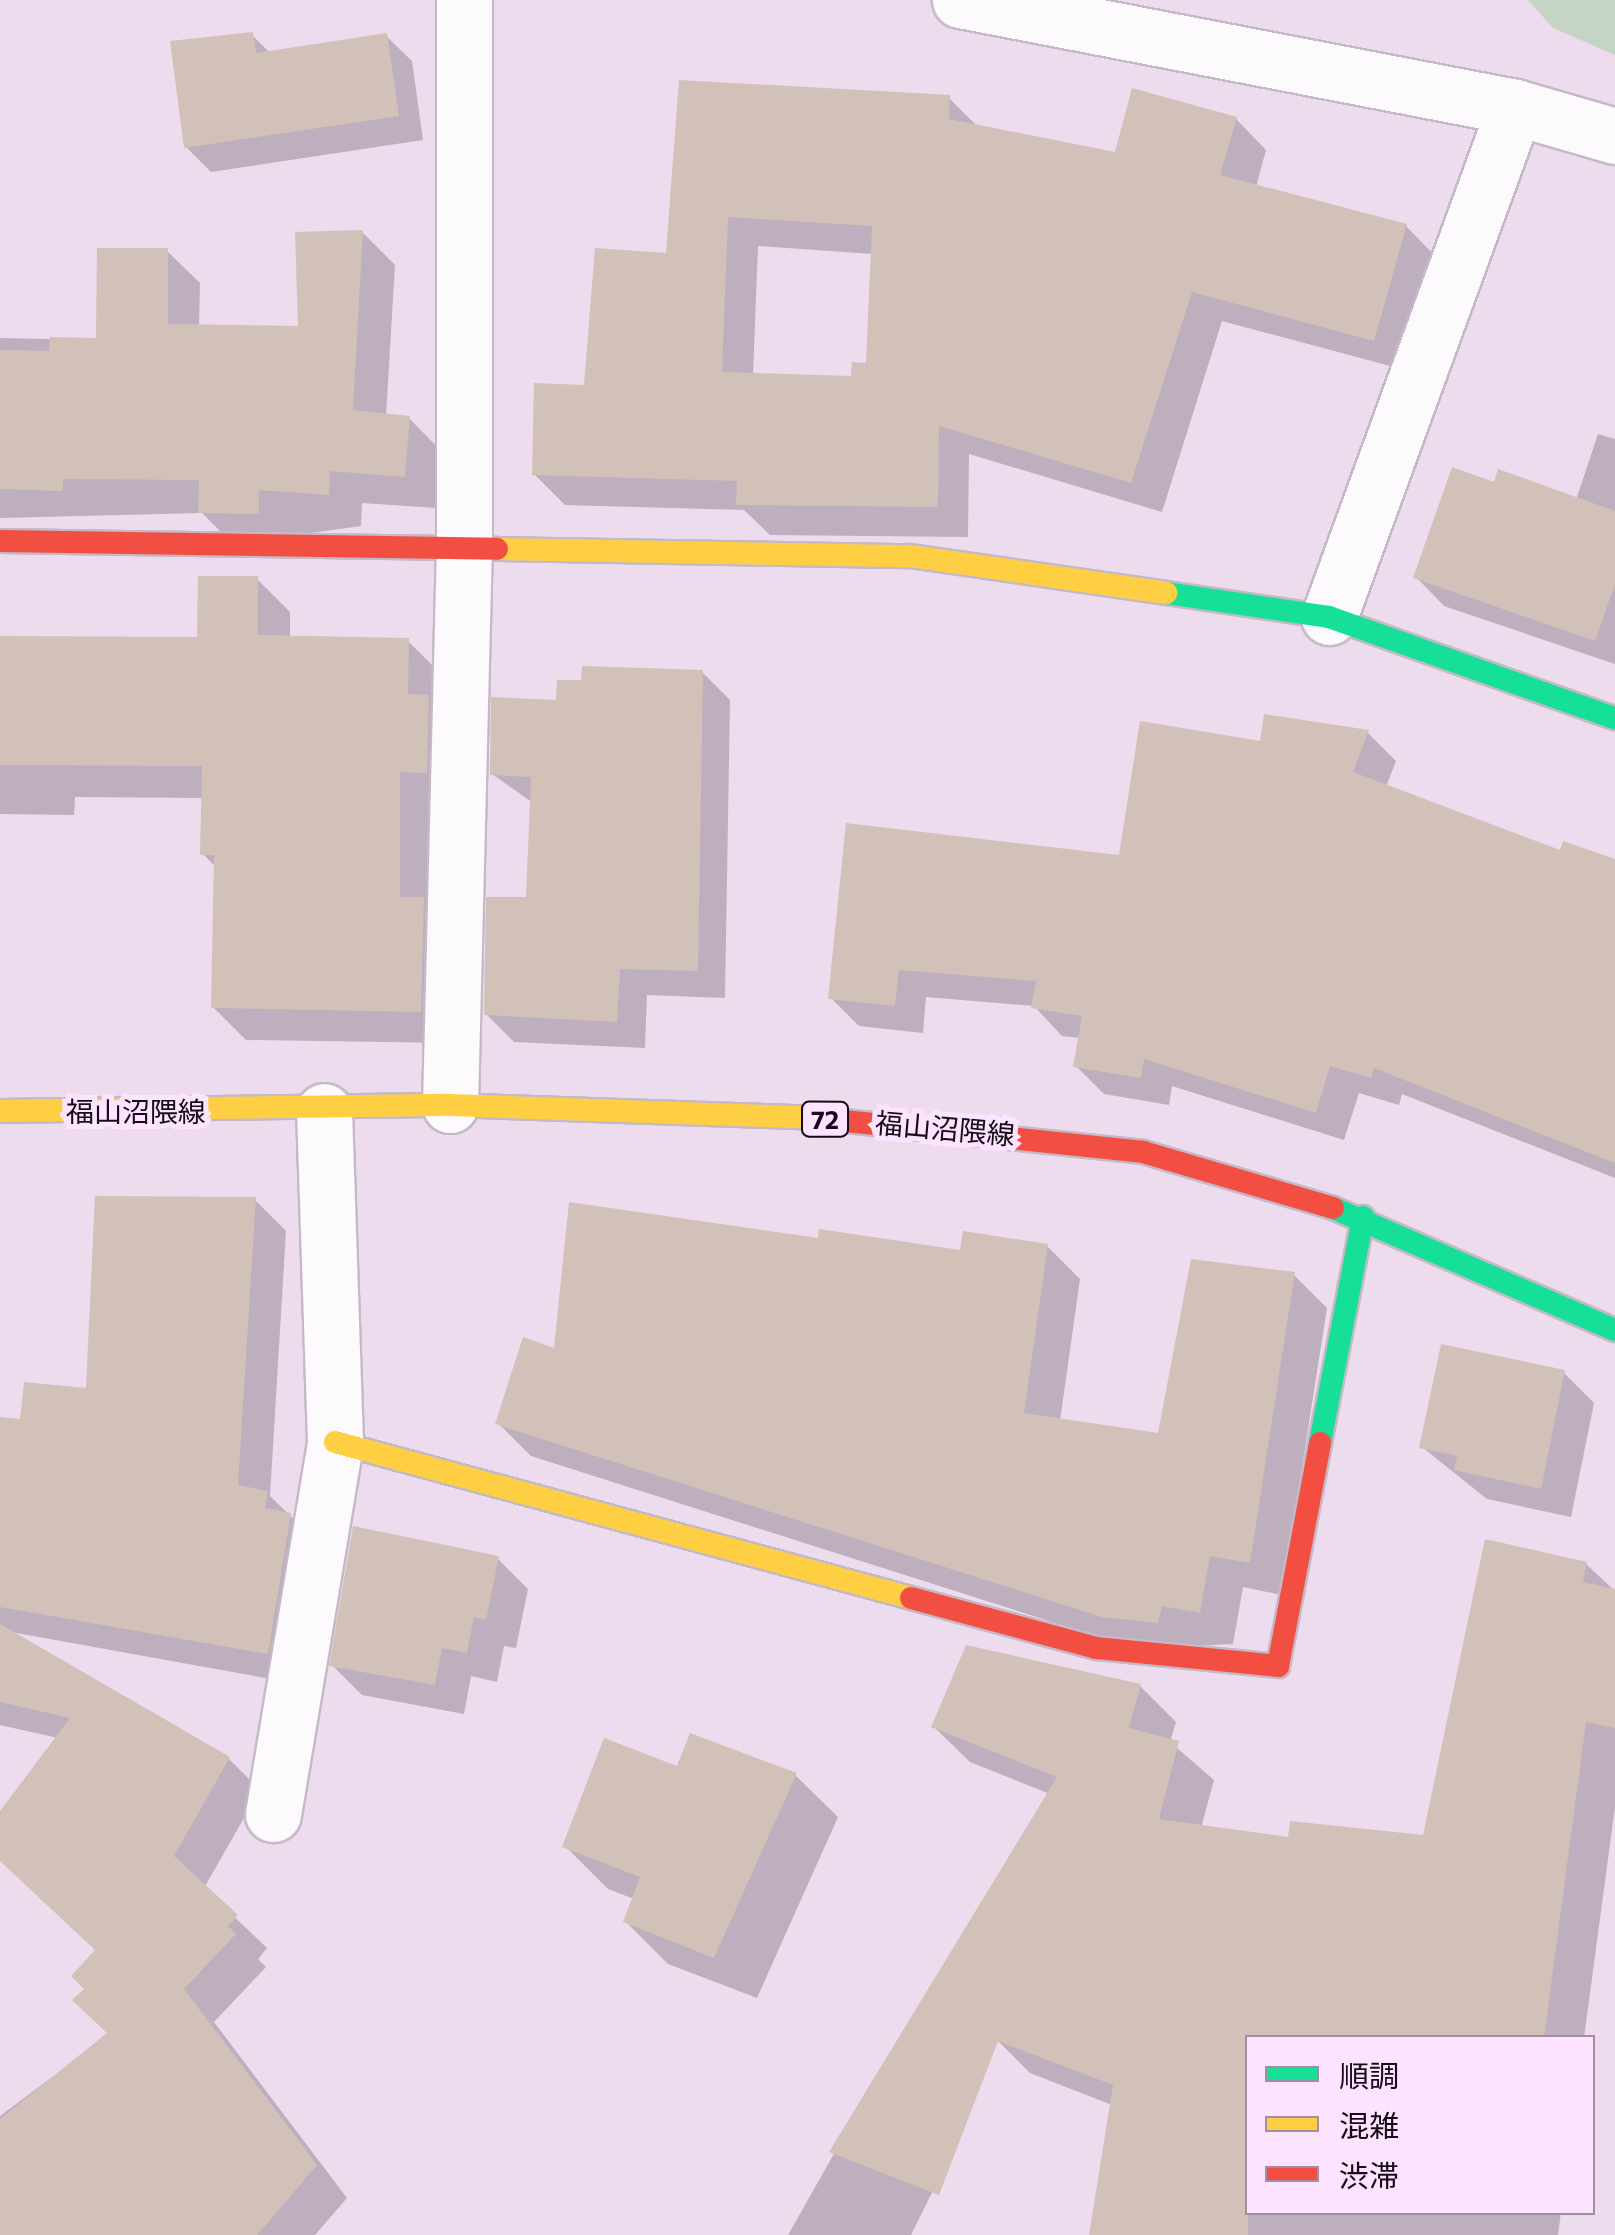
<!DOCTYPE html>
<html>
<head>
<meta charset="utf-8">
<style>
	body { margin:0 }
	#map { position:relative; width:1615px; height:2235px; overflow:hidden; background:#eddbee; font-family:Commissioner,"Noto Sans JP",sans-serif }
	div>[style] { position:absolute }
	.green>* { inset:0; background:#c6d4c5 }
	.shadow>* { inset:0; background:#0003 }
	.building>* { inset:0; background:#d1c1b9 }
	.roads { filter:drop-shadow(2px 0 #c6b9c7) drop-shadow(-2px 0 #c6b9c7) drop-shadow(0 2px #c6b9c7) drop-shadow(0 -2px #c6b9c7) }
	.street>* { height:55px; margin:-27.5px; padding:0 27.5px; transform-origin:27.5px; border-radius:27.5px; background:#fcfafc }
	.fast>* { height:22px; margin:-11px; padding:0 11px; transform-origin:11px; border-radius:11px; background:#16e098 }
	.slow>* { height:22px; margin:-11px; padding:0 11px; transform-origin:11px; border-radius:11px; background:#ffcf43 }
	.jam>* { height:22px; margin:-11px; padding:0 11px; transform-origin:11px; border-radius:11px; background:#f24e42 }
	span { translate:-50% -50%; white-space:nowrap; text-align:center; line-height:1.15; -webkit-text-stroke:10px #fce3ff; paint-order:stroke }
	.shield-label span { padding:2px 8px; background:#fce3ff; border:2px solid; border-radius:8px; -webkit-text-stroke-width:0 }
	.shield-label { font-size:25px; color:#160b17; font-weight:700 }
	.street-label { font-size:28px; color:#160b17 }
	.legend { position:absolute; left:1245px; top:2035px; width:350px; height:180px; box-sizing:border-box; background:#fce3ff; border:2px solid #a08da2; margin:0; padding:12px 18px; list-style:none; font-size:30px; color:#160b17 }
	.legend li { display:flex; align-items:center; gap:20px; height:50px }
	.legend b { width:50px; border:2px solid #a08da2 }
</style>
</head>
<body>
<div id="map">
	<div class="green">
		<div style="clip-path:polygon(1528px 0,1615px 0,1615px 55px,1553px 28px)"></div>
	</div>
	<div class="shadow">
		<div style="clip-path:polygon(252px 35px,270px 53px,386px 36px,412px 61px,423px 140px,211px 172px,186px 147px)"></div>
		<div style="clip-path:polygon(evenodd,681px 82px,949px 98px,978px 127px,1116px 155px,1236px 119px,1266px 150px,1256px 187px,1406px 226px,1436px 257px,1405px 370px,1222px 321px,1162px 512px,969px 454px,968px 537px,770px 535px,744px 510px,565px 505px,534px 474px,668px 255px,681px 82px,758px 246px,873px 254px,869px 366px,853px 379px,753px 375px,758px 246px)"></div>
		<div style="clip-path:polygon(362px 232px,395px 265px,386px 416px,409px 418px,441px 451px,437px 508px,362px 503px,361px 526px,233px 544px,202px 513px,0 518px,0 338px,99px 340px,167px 251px,200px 283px,199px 327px,301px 329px)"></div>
		<div style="clip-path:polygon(1598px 434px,1615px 439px,1615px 664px,1444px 606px,1416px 577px,1495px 485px,1576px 500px)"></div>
		<div style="clip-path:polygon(257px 579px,290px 612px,290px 638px,408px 641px,441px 674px,453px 1043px,246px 1040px,213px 1007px,216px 867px,203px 854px,204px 798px,75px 797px,74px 815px,0 814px,0 638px,200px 640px)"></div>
		<div style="clip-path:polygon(702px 672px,730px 700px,725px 998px,647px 995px,645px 1048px,514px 1042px,486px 1014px,528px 900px,533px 803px,492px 774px,559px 702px)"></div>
		<div style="clip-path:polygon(1266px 717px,1368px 733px,1396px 761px,1386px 787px,1562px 853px,1615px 861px,1615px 1178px,1402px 1094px,1399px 1105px,1359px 1093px,1344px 1140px,1172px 1086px,1169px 1105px,1104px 1094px,1076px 1066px,1080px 1038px,1062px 1036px,1034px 1006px,926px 997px,923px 1033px,859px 1026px,831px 998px,1121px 857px,1262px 744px)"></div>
		<div style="clip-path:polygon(255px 1200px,286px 1231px,270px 1496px,322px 1547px,299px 1684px,11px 1632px,229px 1759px,260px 1790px,204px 1888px,267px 1948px,258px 1959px,266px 1967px,214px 2022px,347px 2198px,315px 2235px,0 2235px,0 2116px,110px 2034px,98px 1951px,0 1859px,0 1815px,58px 1738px,0 1725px,0 1419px,22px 1421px,89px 1391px)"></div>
		<div style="clip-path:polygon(820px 1241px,962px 1253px,1047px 1246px,1080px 1279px,1060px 1421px,1160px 1436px,1294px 1275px,1327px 1308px,1282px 1595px,1243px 1587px,1233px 1644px,1137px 1649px,531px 1456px,498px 1423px,556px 1351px)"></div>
		<div style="clip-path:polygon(1564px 1373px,1594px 1403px,1571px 1517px,1487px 1499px,1422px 1447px)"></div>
		<div style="clip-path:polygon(497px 1558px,528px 1589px,516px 1648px,504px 1646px,497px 1682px,471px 1676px,464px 1714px,362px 1695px,332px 1665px)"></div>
		<div style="clip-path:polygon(1586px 1564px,1615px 1591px,1615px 1807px,1584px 2038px,1248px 2038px,1248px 2212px,1561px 2212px,1558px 2235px,1092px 2235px,1112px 2105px,1030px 2073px,994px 2037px,1050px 1794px,970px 1762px,934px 1727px,1140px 1686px,1176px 1722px,1170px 1742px,1214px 1780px,1201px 1828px,1290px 1840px,1425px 1837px)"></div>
		<div style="clip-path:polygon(678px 1769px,795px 1775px,838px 1817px,757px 1998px,668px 1964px,626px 1922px,634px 1899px,608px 1889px,565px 1846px)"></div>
		<div style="clip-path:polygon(886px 2062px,966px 2124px,911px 2235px,788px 2235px)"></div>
	</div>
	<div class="building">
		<div style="clip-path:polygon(253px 32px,256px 53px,387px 33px,399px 116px,184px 148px,170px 41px)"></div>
		<div style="clip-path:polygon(evenodd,679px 80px,950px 95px,949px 119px,1115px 152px,1132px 88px,1237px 117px,1220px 175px,1407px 224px,1374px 341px,1192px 292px,1131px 483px,939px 426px,938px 507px,736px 505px,737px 481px,532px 475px,534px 383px,584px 385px,595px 248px,666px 253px,679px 80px,728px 217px,872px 226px,866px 363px,852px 362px,851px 376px,722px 372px,728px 217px)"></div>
		<div style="clip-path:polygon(363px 230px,353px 410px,410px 416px,405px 477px,330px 471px,329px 495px,259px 490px,259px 514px,198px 513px,199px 480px,63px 479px,63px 491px,0 489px,0 350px,49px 351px,50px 337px,96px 338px,97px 248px,168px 248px,168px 324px,298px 326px,295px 232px)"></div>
		<div style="clip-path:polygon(1452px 467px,1494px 482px,1498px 469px,1615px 511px,1615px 584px,1595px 641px,1413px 578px)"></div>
		<div style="clip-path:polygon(198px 576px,258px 576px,258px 635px,409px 638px,408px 694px,429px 695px,427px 773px,400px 772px,400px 897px,424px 897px,421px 1012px,211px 1008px,214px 855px,200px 855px,202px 766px,0 765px,0 636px,197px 637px)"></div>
		<div style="clip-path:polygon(582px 666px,703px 670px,698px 971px,620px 969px,617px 1022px,484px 1015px,486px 897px,526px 897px,531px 777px,490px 775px,491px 697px,556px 700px,557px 680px,581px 680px)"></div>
		<div style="clip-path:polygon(1264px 714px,1369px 730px,1353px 772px,1560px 850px,1563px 841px,1615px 859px,1615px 1163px,1374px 1068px,1371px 1078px,1330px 1066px,1316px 1113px,1144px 1059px,1141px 1078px,1073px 1067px,1082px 1016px,1031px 1008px,1036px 981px,899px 970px,895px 1006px,828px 999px,846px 823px,1119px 855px,1140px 721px,1260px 741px)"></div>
		<div style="clip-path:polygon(95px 1196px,256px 1197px,238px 1485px,268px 1491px,265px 1508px,291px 1513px,268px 1654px,0 1607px,0 1417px,20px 1419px,24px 1382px,86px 1388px)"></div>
		<div style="clip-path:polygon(569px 1202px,818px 1238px,819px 1229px,960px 1250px,963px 1231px,1048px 1244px,1024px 1413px,1158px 1433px,1191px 1259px,1295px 1272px,1250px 1563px,1210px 1556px,1200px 1613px,1162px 1606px,1158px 1623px,1102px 1617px,495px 1424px,523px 1337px,554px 1348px)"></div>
		<div style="clip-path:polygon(1441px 1344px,1565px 1370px,1541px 1489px,1454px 1470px,1457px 1456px,1419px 1448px)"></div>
		<div style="clip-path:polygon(353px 1526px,499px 1556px,486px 1620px,474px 1617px,467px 1653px,442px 1648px,435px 1685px,329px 1666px)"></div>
		<div style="clip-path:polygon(1485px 1539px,1587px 1562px,1583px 1582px,1615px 1589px,1615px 1728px,1586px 1722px,1544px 2038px,1248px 2038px,1248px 2235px,1089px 2235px,1113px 2085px,998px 2041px,939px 2195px,829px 2152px,1057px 1777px,931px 1727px,966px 1645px,1141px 1684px,1129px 1728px,1179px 1741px,1159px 1819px,1288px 1837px,1290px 1821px,1423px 1835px)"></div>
		<div style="clip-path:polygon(0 1624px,230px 1757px,174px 1856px,238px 1915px,228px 1926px,236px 1934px,184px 1989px,317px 2165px,257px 2235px,0 2235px,0 2119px,107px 2033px,72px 2000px,84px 1989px,71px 1976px,95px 1950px,0 1861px,0 1811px,70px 1718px,0 1702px)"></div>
		<div style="clip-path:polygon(690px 1733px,797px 1773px,714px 1958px,623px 1922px,640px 1877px,562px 1847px,604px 1738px,677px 1766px)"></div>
	</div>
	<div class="roads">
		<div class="street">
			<div style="left:960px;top:0;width:565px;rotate:10.91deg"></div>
			<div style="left:1515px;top:107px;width:104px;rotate:16.2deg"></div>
			<div style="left:1329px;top:617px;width:543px;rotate:-69.96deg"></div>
			<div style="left:450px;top:1105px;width:561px;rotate:-88.57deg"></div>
			<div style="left:464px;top:544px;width:544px;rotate:-90deg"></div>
			<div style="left:273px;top:1814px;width:377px;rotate:-80.5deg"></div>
			<div style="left:335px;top:1442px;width:331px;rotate:-91.9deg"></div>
		</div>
		<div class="fast">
			<div style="left:1166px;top:593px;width:165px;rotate:8.4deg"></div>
			<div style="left:1329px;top:617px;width:303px;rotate:19.5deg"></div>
			<div style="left:1333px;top:1208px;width:307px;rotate:23.4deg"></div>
			<div style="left:1320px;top:1443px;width:230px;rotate:-79.2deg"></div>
		</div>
		<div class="slow">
			<div style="left:497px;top:549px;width:413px;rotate:1deg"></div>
			<div style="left:910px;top:556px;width:259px;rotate:8.2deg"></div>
			<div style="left:0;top:1111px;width:450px;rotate:-0.8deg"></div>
			<div style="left:450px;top:1105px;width:366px;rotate:2deg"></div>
			<div style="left:335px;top:1442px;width:597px;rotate:15.15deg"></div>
		</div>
		<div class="jam">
			<div style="left:0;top:541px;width:497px;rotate:0.9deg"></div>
			<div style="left:816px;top:1118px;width:329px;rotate:5.9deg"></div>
			<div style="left:1143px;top:1152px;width:198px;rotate:16.4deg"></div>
			<div style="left:911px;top:1598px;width:192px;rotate:15.1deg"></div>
			<div style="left:1096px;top:1648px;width:183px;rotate:5.6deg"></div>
			<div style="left:1278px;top:1666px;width:227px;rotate:-79.3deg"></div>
		</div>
	</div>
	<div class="shield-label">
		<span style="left:825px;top:1119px">72</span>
	</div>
	<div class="street-label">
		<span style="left:136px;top:1111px">福山沼隈線</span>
		<span style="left:945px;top:1128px;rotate:5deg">福山沼隈線</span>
	</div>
	<ul class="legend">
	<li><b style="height:12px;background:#16e098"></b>順調</li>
	<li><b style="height:12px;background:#ffcf43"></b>混雑</li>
	<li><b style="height:12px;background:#f24e42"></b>渋滞</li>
	</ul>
</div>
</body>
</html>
